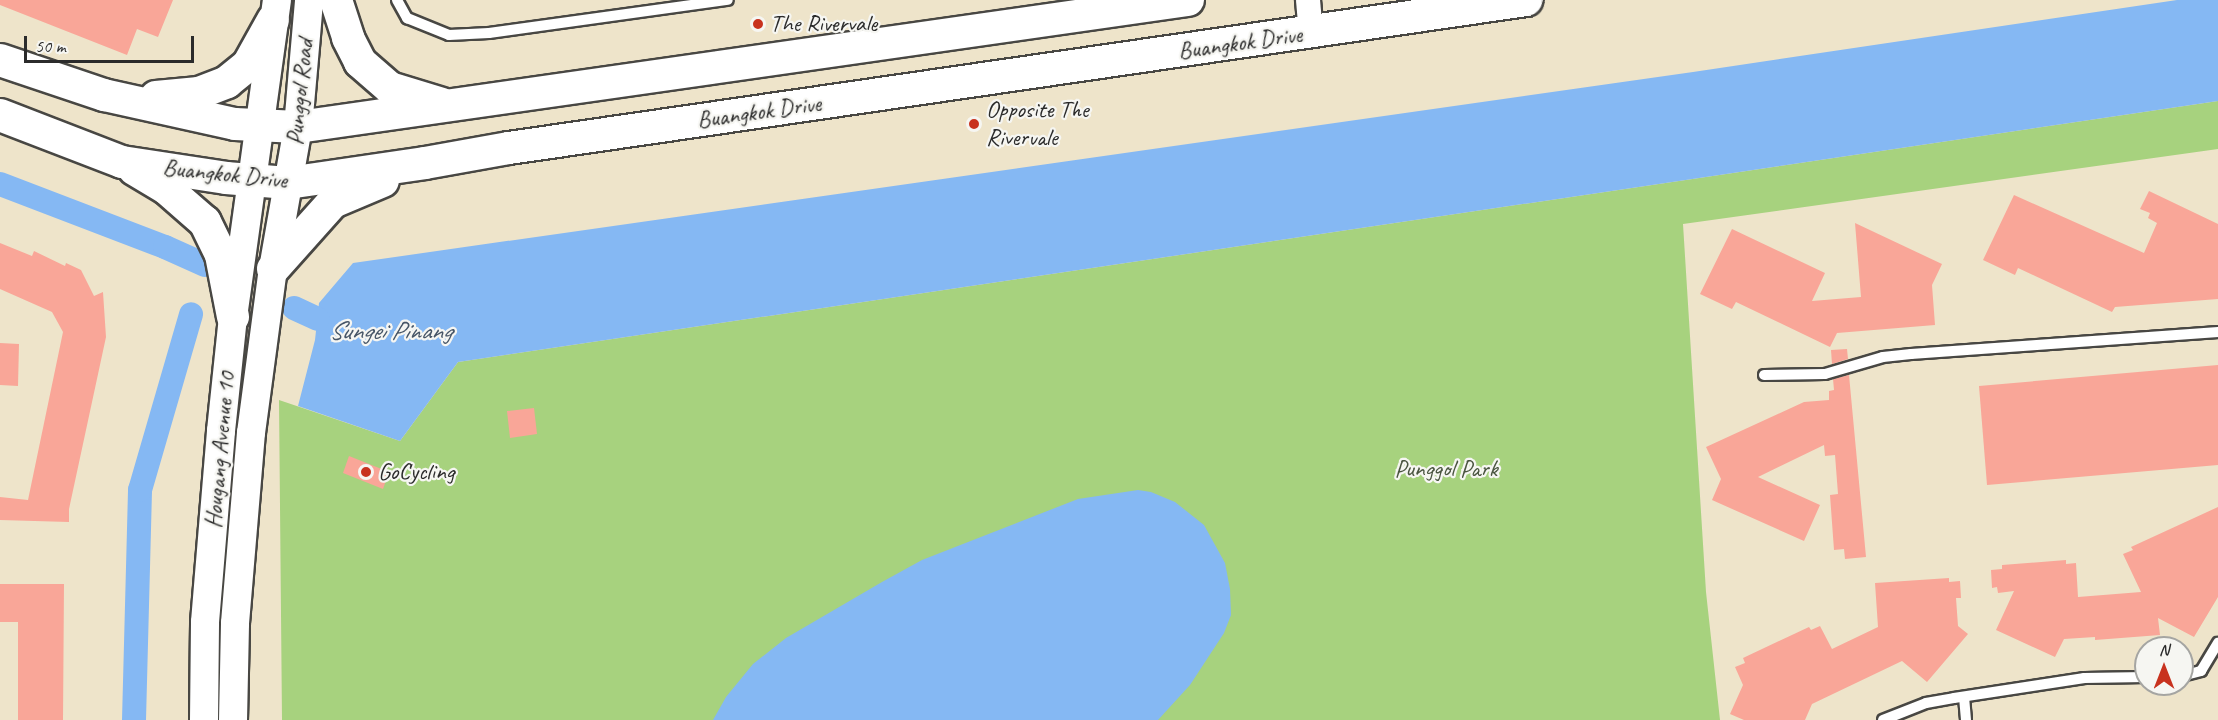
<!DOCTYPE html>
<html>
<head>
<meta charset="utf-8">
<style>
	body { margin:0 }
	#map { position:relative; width:2218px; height:720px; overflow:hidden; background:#eee4ca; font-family:Caveat,sans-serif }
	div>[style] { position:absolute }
	.green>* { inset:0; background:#a7d27e }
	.water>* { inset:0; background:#85b8f3 }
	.canal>* { height:24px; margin:-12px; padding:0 12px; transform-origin:12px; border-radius:12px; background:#85b8f3 }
	.building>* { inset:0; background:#f9a698 }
	.roads { filter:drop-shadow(2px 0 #484743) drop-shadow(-2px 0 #484743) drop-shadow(0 2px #484743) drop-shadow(0 -2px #484743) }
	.service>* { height:10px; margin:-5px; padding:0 5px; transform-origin:5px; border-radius:5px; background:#fff }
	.tertiary>* { height:24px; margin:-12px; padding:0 12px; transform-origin:12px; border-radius:12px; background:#fff }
	.secondary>* { height:28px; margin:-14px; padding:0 14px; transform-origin:14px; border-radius:14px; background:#fff }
	.primary>* { height:32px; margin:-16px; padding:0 16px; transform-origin:16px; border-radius:16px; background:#fff }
	.dots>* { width:16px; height:16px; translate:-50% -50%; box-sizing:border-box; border:3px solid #f6f6f2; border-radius:50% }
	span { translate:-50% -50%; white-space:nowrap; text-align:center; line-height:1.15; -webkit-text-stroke:4.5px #f6f6f2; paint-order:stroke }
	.poi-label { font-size:24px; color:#2b2b2b }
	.left { translate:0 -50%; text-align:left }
	.street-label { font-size:24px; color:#2b2b2b }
	.park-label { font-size:24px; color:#4a5540 }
	.water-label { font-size:26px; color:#465567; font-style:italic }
	.north { position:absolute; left:2134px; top:636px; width:60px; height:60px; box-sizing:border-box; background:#f6f6f2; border:2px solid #a5a5a2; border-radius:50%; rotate:0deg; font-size:16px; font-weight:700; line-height:24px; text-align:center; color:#2b2b2b }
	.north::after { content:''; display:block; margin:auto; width:21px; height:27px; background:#c8321e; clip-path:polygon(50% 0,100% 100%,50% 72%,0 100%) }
	.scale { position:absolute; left:24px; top:36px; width:170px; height:27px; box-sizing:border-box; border:3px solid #2b2b2b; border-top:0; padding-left:8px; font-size:18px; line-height:21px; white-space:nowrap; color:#2b2b2b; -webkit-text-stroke:4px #f6f6f2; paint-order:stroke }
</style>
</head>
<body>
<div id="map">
	<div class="green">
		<div style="clip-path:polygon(2218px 101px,2218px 149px,1683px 224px,1706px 592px,1720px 720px,282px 720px,279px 400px,400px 441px,458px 362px)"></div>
	</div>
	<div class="water">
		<div style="clip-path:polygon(2177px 0,2218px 0,2218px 101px,458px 362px,400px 441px,298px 406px,315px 340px,319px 303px,353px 263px,1693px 72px)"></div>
		<div style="clip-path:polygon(1138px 490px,1151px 492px,1175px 502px,1204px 525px,1225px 563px,1230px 589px,1231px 615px,1224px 633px,1190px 685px,1158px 720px,713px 720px,726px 697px,753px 664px,786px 638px,882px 582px,922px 560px,1078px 499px)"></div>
	</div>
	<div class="canal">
		<div style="left:0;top:184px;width:177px;rotate:20.9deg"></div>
		<div style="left:165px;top:247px;width:44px;rotate:24.2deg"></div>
		<div style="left:294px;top:308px;width:26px;rotate:25deg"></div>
		<div style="left:134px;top:720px;width:230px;rotate:-88.5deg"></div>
		<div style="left:140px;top:490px;width:183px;rotate:-73.8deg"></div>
	</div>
	<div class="building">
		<div style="clip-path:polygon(0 0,173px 0,158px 37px,137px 29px,127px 55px,0 5px)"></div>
		<div style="clip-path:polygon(2149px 191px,2218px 224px,2218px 299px,2115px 307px,2112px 312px,2018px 268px,2015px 275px,1983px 260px,2014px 195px,2144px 253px,2157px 223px,2148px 218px,2150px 213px,2140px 209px)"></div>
		<div style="clip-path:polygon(1855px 223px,1942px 264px,1932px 285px,1935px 325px,1837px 333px,1830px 347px,1736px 302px,1732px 309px,1700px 294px,1732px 229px,1825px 273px,1812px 301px,1861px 297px)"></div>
		<div style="clip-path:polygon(0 243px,32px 256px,34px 251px,65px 266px,66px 263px,81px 270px,94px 296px,103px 292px,106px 337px,69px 509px,69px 522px,0 520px,0 497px,28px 500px,63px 332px,52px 312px,0 289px)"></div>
		<div style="clip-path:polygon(0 343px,19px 344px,18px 386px,0 385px)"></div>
		<div style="clip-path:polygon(1847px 349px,1848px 359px,1832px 364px,1831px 350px)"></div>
		<div style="clip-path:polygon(2218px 365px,2218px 465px,1987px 485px,1979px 386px)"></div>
		<div style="clip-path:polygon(1849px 375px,1866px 557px,1845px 559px,1844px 549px,1834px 550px,1830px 495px,1838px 494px,1835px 455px,1825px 456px,1824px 445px,1758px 477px,1820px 505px,1804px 541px,1712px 500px,1721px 479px,1706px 447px,1804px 402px,1829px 400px,1829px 391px,1834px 390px,1833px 379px)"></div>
		<div style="clip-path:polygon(534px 408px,537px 434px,510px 438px,507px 411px)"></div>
		<div style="clip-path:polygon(349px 456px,389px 472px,383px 489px,343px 473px)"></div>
		<div style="clip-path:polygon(2218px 507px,2218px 597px,2194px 637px,2158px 618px,2160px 635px,2095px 640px,2095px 637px,2064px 639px,2055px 657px,1996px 630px,2014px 591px,1998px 593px,1997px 587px,1992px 588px,1991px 570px,2002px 569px,2002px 565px,2066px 560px,2066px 564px,2076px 563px,2078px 597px,2141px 592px,2123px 554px,2133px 550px,2131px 547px)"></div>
		<div style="clip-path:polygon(1949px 578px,1949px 582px,1960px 581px,1961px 598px,1956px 598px,1958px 626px,1968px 634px,1927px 682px,1902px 661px,1812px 704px,1805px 720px,1744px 720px,1730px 714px,1743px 685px,1735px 667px,1745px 663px,1743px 658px,1809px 627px,1811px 630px,1820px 626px,1832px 649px,1878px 627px,1875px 583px)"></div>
		<div style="clip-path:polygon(0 584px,64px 584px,63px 720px,18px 720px,18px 622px,0 622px)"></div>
	</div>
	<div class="roads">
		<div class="service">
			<div style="left:397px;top:0;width:21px;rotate:61deg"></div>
			<div style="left:407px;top:18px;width:45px;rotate:22deg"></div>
			<div style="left:449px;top:35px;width:40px;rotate:-2.9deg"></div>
			<div style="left:489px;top:33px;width:241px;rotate:-7.9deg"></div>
			<div style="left:1764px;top:375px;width:61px;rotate:-0.9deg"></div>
			<div style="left:1825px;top:374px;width:60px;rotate:-16.3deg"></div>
			<div style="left:1883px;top:357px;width:28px;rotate:-6deg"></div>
			<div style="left:1911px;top:354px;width:308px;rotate:-4.1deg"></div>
			<div style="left:2182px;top:676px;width:20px;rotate:-15deg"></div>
			<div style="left:2201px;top:671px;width:33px;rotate:-59deg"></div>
			<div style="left:1964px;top:697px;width:23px;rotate:85deg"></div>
			<div style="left:1883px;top:720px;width:46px;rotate:-21.6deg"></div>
			<div style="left:1926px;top:703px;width:28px;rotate:-10deg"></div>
			<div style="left:1954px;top:698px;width:132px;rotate:-8.7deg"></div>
			<div style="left:2084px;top:678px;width:62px;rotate:-0.9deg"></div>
		</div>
		<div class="tertiary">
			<div style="left:1308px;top:0;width:33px;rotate:85deg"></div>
		</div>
		<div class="secondary">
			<div style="left:204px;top:720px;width:98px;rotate:-89.4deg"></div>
			<div style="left:205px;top:622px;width:192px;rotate:-85.2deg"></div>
			<div style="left:221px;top:431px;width:115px;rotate:-84deg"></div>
			<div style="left:233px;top:317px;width:320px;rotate:-82.1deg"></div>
			<div style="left:233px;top:720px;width:97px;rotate:-88.8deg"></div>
			<div style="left:235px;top:623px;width:191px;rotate:-85.2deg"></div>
			<div style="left:251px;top:433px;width:165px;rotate:-82.4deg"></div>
			<div style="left:273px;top:269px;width:144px;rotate:-80deg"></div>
			<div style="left:298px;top:127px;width:127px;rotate:-85deg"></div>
		</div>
		<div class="primary">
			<div style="left:336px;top:0;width:40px;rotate:72deg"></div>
			<div style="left:348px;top:38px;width:27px;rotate:63deg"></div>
			<div style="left:360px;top:62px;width:40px;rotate:41deg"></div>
			<div style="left:390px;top:88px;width:54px;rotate:17.1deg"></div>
			<div style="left:0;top:60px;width:110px;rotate:18.6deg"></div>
			<div style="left:104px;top:95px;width:134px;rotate:12.5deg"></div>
			<div style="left:235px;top:124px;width:63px;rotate:2.7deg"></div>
			<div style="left:298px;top:127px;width:899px;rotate:-8.12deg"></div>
			<div style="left:156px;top:97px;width:43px;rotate:-5.3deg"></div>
			<div style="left:199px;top:93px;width:30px;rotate:-21deg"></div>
			<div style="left:227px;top:82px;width:27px;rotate:-39deg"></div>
			<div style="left:248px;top:65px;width:51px;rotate:-60.9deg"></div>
			<div style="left:0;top:115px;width:131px;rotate:21.1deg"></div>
			<div style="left:122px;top:162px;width:105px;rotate:8.7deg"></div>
			<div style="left:226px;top:178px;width:62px;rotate:4.6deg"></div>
			<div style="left:288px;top:183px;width:138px;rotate:-8.3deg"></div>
			<div style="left:425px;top:163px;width:85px;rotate:-10.1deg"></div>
			<div style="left:509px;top:148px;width:1028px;rotate:-8.28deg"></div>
			<div style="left:134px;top:169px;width:39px;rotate:31deg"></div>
			<div style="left:167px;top:189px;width:50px;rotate:41deg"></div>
			<div style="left:205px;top:222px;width:37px;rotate:64deg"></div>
			<div style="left:221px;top:255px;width:63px;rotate:79deg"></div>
			<div style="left:273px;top:269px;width:90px;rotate:-48.2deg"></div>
			<div style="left:333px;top:202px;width:54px;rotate:-22.8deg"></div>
		</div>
	</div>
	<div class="dots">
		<div style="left:758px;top:24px;background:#c8321e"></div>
		<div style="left:974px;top:124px;background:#c8321e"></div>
		<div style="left:366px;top:472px;background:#c8321e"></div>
	</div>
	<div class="poi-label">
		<span class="left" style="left:770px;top:24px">The Rivervale</span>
		<span class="left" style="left:986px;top:124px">Opposite The<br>Rivervale</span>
		<span class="left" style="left:378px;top:472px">GoCycling</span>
	</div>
	<div class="street-label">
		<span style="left:1240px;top:43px;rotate:-8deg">Buangkok Drive</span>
		<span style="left:300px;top:92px;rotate:-84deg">Punggol Road</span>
		<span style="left:759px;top:112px;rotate:-8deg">Buangkok Drive</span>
		<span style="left:225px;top:174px;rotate:6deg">Buangkok Drive</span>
		<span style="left:220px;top:450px;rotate:-85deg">Hougang Avenue 10</span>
	</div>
	<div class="park-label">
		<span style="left:1446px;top:469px">Punggol Park</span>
	</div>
	<div class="water-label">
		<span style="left:390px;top:331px">Sungei Pinang</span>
	</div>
	<div class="north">N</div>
	<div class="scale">50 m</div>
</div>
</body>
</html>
